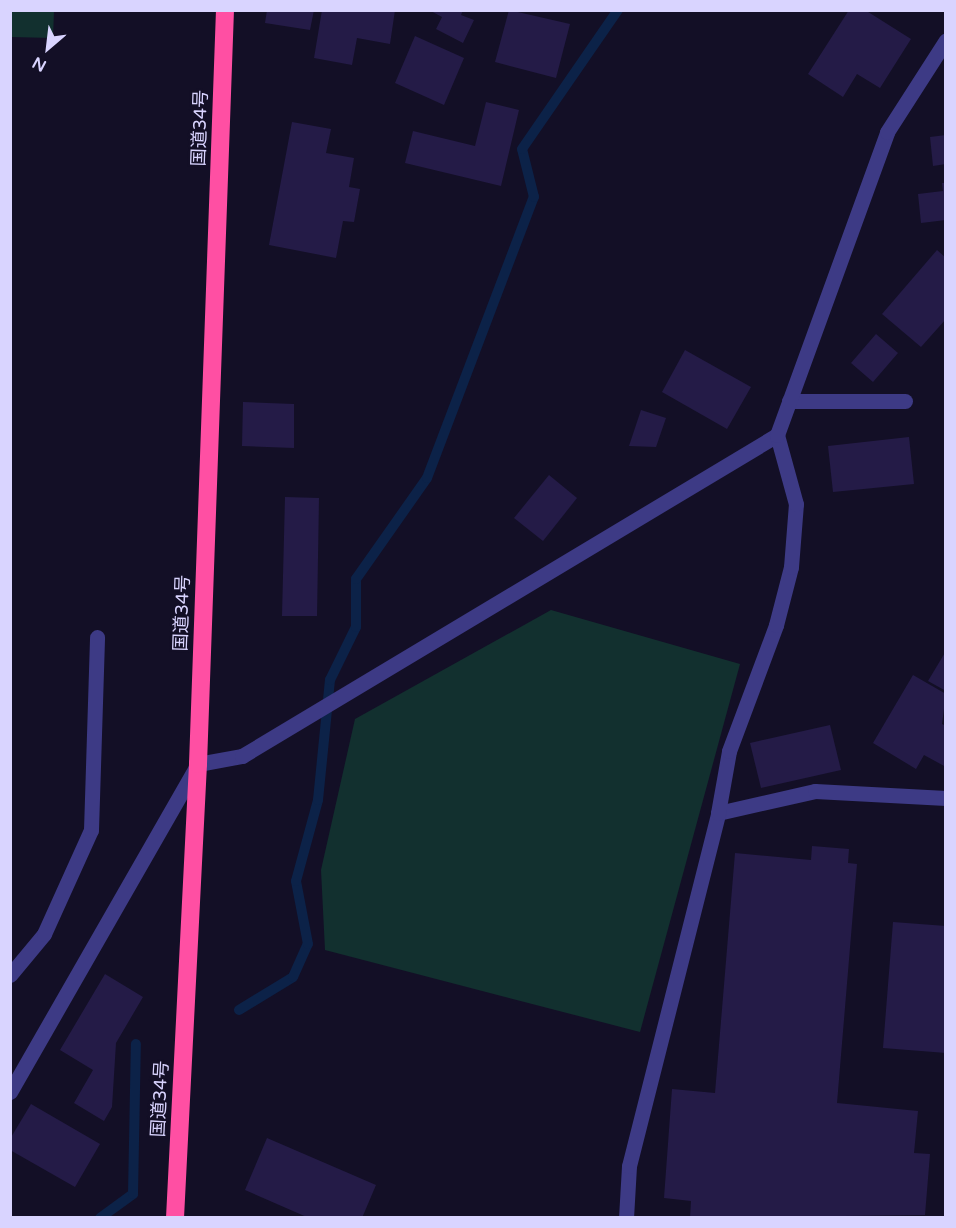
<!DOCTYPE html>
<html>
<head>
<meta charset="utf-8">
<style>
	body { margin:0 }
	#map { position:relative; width:956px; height:1228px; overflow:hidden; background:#130f26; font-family:"Varela Round","Noto Sans JP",sans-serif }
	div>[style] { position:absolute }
	.green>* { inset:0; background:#12302f }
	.stream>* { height:10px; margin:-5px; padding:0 5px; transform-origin:5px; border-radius:5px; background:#0c2248 }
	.building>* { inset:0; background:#241b47 }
	.minor>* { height:15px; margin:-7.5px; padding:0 7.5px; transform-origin:7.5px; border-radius:7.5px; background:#3d3a85 }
	.highway>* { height:18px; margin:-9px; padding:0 9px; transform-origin:9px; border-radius:9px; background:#ff4fa3 }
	span { translate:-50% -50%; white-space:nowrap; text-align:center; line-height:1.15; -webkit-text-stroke:5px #130f26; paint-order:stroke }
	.street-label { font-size:18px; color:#d9d4ff }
	.frame { position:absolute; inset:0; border:12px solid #d9d4ff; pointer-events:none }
	.north { position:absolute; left:18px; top:18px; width:60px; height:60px; -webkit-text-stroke:4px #130f26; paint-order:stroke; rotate:208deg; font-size:16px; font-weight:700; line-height:24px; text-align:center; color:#d9d4ff }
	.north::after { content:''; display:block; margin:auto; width:21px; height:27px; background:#d9d4ff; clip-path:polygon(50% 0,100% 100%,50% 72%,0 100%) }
</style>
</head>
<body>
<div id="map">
	<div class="green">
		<div style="clip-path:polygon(11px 10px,54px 11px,53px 38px,11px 37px)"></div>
		<div style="clip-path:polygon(551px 610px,740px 664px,640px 1032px,325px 950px,321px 870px,355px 719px)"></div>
	</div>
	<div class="stream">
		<div style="left:239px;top:1010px;width:63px;rotate:-31.4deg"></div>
		<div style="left:293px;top:977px;width:36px;rotate:-66deg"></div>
		<div style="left:308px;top:944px;width:64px;rotate:-100.8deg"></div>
		<div style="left:296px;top:881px;width:84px;rotate:-74.8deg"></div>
		<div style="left:318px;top:800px;width:121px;rotate:-84.3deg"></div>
		<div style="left:330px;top:680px;width:59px;rotate:-63.9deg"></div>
		<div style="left:356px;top:627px;width:48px;rotate:-90deg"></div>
		<div style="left:356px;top:579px;width:123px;rotate:-54.9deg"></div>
		<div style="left:427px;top:478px;width:301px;rotate:-69.2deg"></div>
		<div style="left:534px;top:197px;width:49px;rotate:-104deg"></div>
		<div style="left:522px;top:149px;width:169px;rotate:-55.4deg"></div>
		<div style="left:100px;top:1218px;width:41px;rotate:-36deg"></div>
		<div style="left:133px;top:1194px;width:150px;rotate:-88.9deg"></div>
	</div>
	<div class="building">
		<div style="clip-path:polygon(267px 10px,314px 10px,310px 30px,265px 23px)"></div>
		<div style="clip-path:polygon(322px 10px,395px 10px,390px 44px,357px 38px,352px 65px,314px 58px)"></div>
		<div style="clip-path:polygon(429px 10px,463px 10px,461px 15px,474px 20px,463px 43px,436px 29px,442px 17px)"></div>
		<div style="clip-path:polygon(509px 10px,570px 24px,556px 78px,495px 62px)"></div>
		<div style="clip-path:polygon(849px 10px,865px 10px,911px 39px,880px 88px,857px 74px,843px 97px,808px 74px)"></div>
		<div style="clip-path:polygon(415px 36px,464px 58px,444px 105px,395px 83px)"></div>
		<div style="clip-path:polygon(486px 102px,519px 110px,501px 186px,405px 163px,413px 131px,475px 146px)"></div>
		<div style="clip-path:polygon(292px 122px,331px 129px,326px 153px,354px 158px,349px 187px,360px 189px,354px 222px,343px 221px,336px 258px,269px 245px)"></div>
		<div style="clip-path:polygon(946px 135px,946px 164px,933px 166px,930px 137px)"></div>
		<div style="clip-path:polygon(942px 183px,946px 183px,946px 220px,921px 223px,918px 194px,943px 191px)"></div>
		<div style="clip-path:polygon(937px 250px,946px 258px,946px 319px,921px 347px,882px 314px)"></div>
		<div style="clip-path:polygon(876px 334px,898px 353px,873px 382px,851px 363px)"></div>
		<div style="clip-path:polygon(685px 350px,751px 387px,727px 429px,662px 392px)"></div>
		<div style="clip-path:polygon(243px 402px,294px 404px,294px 448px,242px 446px)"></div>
		<div style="clip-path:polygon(641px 410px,666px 418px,656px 447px,629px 446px)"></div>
		<div style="clip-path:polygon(909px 437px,914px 484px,833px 492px,828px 446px)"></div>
		<div style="clip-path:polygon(549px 475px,577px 498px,543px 541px,514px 518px)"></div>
		<div style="clip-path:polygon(285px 497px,319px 498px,317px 616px,282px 616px)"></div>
		<div style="clip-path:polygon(946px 651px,946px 691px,928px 681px)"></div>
		<div style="clip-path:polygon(913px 675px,946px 694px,942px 724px,946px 726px,946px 767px,924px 755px,916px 769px,873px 743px)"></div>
		<div style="clip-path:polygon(830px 725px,841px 770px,761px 788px,750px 743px)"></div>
		<div style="clip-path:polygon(812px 846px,849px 849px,848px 863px,857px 864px,837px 1103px,918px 1111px,914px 1153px,930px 1154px,925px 1215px,690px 1218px,691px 1201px,664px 1198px,672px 1089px,715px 1093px,735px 853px,811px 860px)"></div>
		<div style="clip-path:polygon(893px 922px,946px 926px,946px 1053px,883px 1048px)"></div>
		<div style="clip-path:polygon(105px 974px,143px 997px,116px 1043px,112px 1107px,104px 1121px,74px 1103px,93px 1070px,60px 1050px)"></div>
		<div style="clip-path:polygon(31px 1104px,100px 1144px,75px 1187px,10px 1150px,10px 1139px)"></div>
		<div style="clip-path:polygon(267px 1138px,376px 1185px,362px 1218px,309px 1218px,245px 1190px)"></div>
	</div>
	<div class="minor">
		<div style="left:789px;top:401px;width:116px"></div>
		<div style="left:718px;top:813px;width:99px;rotate:-12.8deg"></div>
		<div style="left:815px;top:791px;width:131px;rotate:3.1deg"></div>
		<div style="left:10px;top:975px;width:53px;rotate:-50.3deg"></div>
		<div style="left:44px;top:934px;width:114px;rotate:-65.7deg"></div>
		<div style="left:91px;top:830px;width:193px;rotate:-88.2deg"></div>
		<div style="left:10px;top:1092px;width:378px;rotate:-60.2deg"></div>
		<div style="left:198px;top:764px;width:45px;rotate:-10.3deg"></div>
		<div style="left:242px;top:756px;width:624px;rotate:-30.96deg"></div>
		<div style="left:626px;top:1218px;width:52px;rotate:-86.7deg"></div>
		<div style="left:629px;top:1166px;width:364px;rotate:-75.8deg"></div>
		<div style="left:718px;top:813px;width:63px;rotate:-79.9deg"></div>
		<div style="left:729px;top:751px;width:134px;rotate:-69.5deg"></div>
		<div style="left:776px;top:625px;width:60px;rotate:-75.5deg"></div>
		<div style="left:791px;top:567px;width:63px;rotate:-85.5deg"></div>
		<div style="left:796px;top:504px;width:72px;rotate:-105.4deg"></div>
		<div style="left:777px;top:435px;width:322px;rotate:-70deg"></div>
		<div style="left:887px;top:132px;width:109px;rotate:-57.3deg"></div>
	</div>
	<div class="highway">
		<div style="left:175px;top:1218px;width:455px;rotate:-87.1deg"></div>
		<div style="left:198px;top:764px;width:754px;rotate:-87.95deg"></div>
	</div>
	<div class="street-label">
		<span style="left:200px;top:128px;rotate:-88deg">国道34号</span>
		<span style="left:182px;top:613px;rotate:-88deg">国道34号</span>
		<span style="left:160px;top:1099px;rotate:-87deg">国道34号</span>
	</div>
	<div class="frame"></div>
	<div class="north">N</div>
</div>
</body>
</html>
